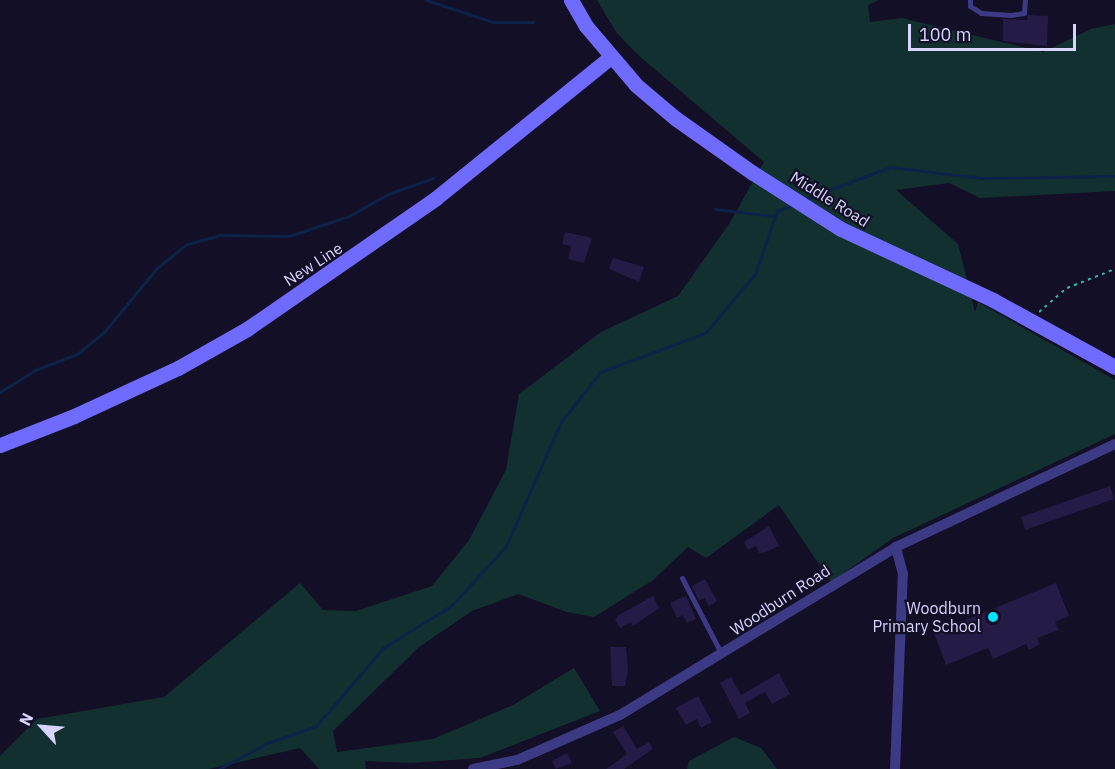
<!DOCTYPE html>
<html>
<head>
<meta charset="utf-8">
<style>
	body { margin:0 }
	#map { position:relative; width:1115px; height:769px; overflow:hidden; background:#130f26; font-family:"IBM Plex Sans",sans-serif }
	div>[style] { position:absolute }
	.green>* { inset:0; background:#12302f }
	.stream>* { height:3px; margin:-1.5px; padding:0 1.5px; transform-origin:1.5px; border-radius:1.5px; background:#0c2248 }
	.building>* { inset:0; background:#241b47 }
	.path>* { height:2px; margin-top:-1px; transform-origin:0; background:repeating-linear-gradient(90deg,#2fb8b0 0 3px,transparent 0 7.5px) }
	.lane>* { height:5px; margin:-2.5px; padding:0 2.5px; transform-origin:2.5px; border-radius:2.5px; background:#3d3a85 }
	.street>* { height:10px; margin:-5px; padding:0 5px; transform-origin:5px; border-radius:5px; background:#3d3a85 }
	.secondary>* { height:15px; margin:-7.5px; padding:0 7.5px; transform-origin:7.5px; border-radius:7.5px; background:#6f6bff }
	.dots>* { width:16px; height:16px; translate:-50% -50%; box-sizing:border-box; border:3px solid #130f26; border-radius:50% }
	span { translate:-50% -50%; white-space:nowrap; text-align:center; line-height:1.15; -webkit-text-stroke:4.5px #130f26; paint-order:stroke }
	.street-label { font-size:16px; color:#d9d4ff }
	.poi-label { font-size:16px; color:#d9d4ff }
	.right { translate:-100% -50%; text-align:right }
	.north { position:absolute; left:12px; top:697px; width:60px; height:60px; -webkit-text-stroke:4px #130f26; paint-order:stroke; rotate:296deg; font-size:16px; font-weight:700; line-height:24px; text-align:center; color:#d9d4ff }
	.north::after { content:''; display:block; margin:auto; width:21px; height:27px; background:#d9d4ff; clip-path:polygon(50% 0,100% 100%,50% 72%,0 100%) }
	.scale { position:absolute; left:908px; top:24px; width:168px; height:27px; box-sizing:border-box; border:3px solid #d9d4ff; border-top:0; padding-left:8px; font-size:18px; line-height:21px; white-space:nowrap; color:#d9d4ff; -webkit-text-stroke:4px #130f26; paint-order:stroke }
</style>
</head>
<body>
<div id="map">
	<div class="green">
		<div style="clip-path:polygon(597px 0,879px 0,868px 5px,870px 22px,902px 18px,1043px 52px,1091px 29px,1115px 24px,1115px 191px,980px 198px,949px 183px,896px 190px,958px 244px,975px 312px,978px 302px,1115px 380px,1115px 434px,893px 538px,831px 582px,779px 505px,706px 558px,688px 547px,653px 580px,594px 617px,567px 612px,518px 594px,472px 611px,419px 647px,333px 731px,337px 752px,433px 739px,513px 705px,574px 668px,600px 711px,480px 758px,411px 763px,365px 761px,366px 769px,319px 769px,300px 748px,209px 769px,0 769px,0 756px,37px 719px,164px 697px,300px 583px,323px 610px,356px 611px,432px 586px,469px 540px,506px 470px,519px 394px,601px 332px,678px 296px,729px 224px,764px 162px,638px 55px,616px 32px)"></div>
		<div style="clip-path:polygon(734px 737px,761px 748px,777px 769px,687px 769px,689px 761px)"></div>
	</div>
	<div class="stream">
		<div style="left:426px;top:0;width:71px;rotate:18.2deg"></div>
		<div style="left:493px;top:22px;width:40px"></div>
		<div style="left:805px;top:199px;width:91px;rotate:-20.6deg"></div>
		<div style="left:890px;top:167px;width:92px;rotate:6.9deg"></div>
		<div style="left:981px;top:178px;width:134px;rotate:-0.9deg"></div>
		<div style="left:715px;top:209px;width:60px;rotate:6.7deg"></div>
		<div style="left:0;top:392px;width:41px;rotate:-32.2deg"></div>
		<div style="left:35px;top:370px;width:45px;rotate:-20.9deg"></div>
		<div style="left:77px;top:354px;width:35px;rotate:-39deg"></div>
		<div style="left:104px;top:332px;width:83px;rotate:-50.4deg"></div>
		<div style="left:157px;top:268px;width:38px;rotate:-39deg"></div>
		<div style="left:187px;top:244px;width:34px;rotate:-15deg"></div>
		<div style="left:220px;top:235px;width:69px;rotate:0.8deg"></div>
		<div style="left:289px;top:236px;width:63px;rotate:-18.4deg"></div>
		<div style="left:349px;top:216px;width:45px;rotate:-29.4deg"></div>
		<div style="left:388px;top:194px;width:48px;rotate:-19.6deg"></div>
		<div style="left:219px;top:769px;width:55px;rotate:-28.4deg"></div>
		<div style="left:267px;top:743px;width:52px;rotate:-19.1deg"></div>
		<div style="left:316px;top:726px;width:103px;rotate:-49.3deg"></div>
		<div style="left:383px;top:648px;width:81px;rotate:-31.9deg"></div>
		<div style="left:452px;top:605px;width:80px;rotate:-47.5deg"></div>
		<div style="left:506px;top:546px;width:136px;rotate:-66.1deg"></div>
		<div style="left:561px;top:422px;width:63px;rotate:-52deg"></div>
		<div style="left:600px;top:372px;width:112px;rotate:-20.4deg"></div>
		<div style="left:705px;top:333px;width:77px;rotate:-49.7deg"></div>
		<div style="left:755px;top:274px;width:67px;rotate:-70.8deg"></div>
		<div style="left:777px;top:211px;width:18px;rotate:-22deg"></div>
	</div>
	<div class="building">
		<div style="clip-path:polygon(1028px 15px,1048px 16px,1047px 46px,1003px 41px,1003px 19px,1027px 20px)"></div>
		<div style="clip-path:polygon(565px 232px,592px 238px,584px 263px,568px 259px,571px 246px,562px 244px)"></div>
		<div style="clip-path:polygon(613px 258px,644px 267px,639px 282px,609px 269px)"></div>
		<div style="clip-path:polygon(1110px 486px,1114px 499px,1025px 530px,1021px 517px)"></div>
		<div style="clip-path:polygon(769px 526px,779px 546px,766px 552px,759px 553px,756px 546px,748px 550px,744px 542px)"></div>
		<div style="clip-path:polygon(705px 579px,717px 601px,709px 606px,704px 598px,699px 601px,692px 586px)"></div>
		<div style="clip-path:polygon(1056px 583px,1069px 616px,1055px 622px,1059px 630px,1037px 638px,1040px 644px,1029px 650px,1026px 644px,993px 659px,988px 648px,946px 665px,934px 633px)"></div>
		<div style="clip-path:polygon(653px 596px,659px 608px,633px 626px,631px 622px,620px 628px,615px 619px,619px 615px)"></div>
		<div style="clip-path:polygon(686px 596px,696px 619px,687px 623px,683px 615px,677px 618px,670px 603px)"></div>
		<div style="clip-path:polygon(610px 647px,626px 647px,628px 670px,625px 686px,612px 686px)"></div>
		<div style="clip-path:polygon(779px 673px,790px 694px,772px 704px,765px 692px,745px 703px,750px 713px,739px 719px,720px 683px,731px 677px,741px 695px)"></div>
		<div style="clip-path:polygon(698px 696px,712px 722px,701px 728px,697px 719px,686px 725px,676px 708px)"></div>
		<div style="clip-path:polygon(623px 726px,637px 749px,649px 742px,653px 749px,624px 769px,606px 769px,627px 754px,613px 732px)"></div>
		<div style="clip-path:polygon(567px 753px,572px 763px,556px 769px,552px 761px)"></div>
	</div>
	<div class="path">
		<div style="left:1039px;top:312px;width:37px;rotate:-41deg"></div>
		<div style="left:1067px;top:288px;width:52px;rotate:-21.6deg"></div>
	</div>
	<div class="lane">
		<div style="left:970px;top:0;width:6px;rotate:90deg"></div>
		<div style="left:970px;top:6px;width:13px;rotate:32deg"></div>
		<div style="left:981px;top:13px;width:30px;rotate:4deg"></div>
		<div style="left:1011px;top:15px;width:13px;rotate:-9deg"></div>
		<div style="left:1024px;top:13px;width:13px;rotate:-86deg"></div>
		<div style="left:682px;top:578px;width:85px;rotate:62.5deg"></div>
	</div>
	<div class="street">
		<div style="left:473px;top:769px;width:45px;rotate:-11.6deg"></div>
		<div style="left:517px;top:760px;width:112px;rotate:-23.6deg"></div>
		<div style="left:620px;top:715px;width:323px;rotate:-31.3deg"></div>
		<div style="left:896px;top:547px;width:242px;rotate:-25.2deg"></div>
		<div style="left:895px;top:769px;width:195px;rotate:-87.7deg"></div>
		<div style="left:903px;top:574px;width:28px;rotate:-105deg"></div>
	</div>
	<div class="secondary">
		<div style="left:571px;top:0;width:30px;rotate:60deg"></div>
		<div style="left:586px;top:26px;width:77px;rotate:49.7deg"></div>
		<div style="left:636px;top:85px;width:51px;rotate:40.2deg"></div>
		<div style="left:675px;top:118px;width:95px;rotate:35.2deg"></div>
		<div style="left:753px;top:173px;width:104px;rotate:32.5deg"></div>
		<div style="left:841px;top:229px;width:168px;rotate:25deg"></div>
		<div style="left:993px;top:300px;width:139px;rotate:28.8deg"></div>
		<div style="left:0;top:445px;width:79px;rotate:-21.4deg"></div>
		<div style="left:74px;top:416px;width:115px;rotate:-24.8deg"></div>
		<div style="left:178px;top:368px;width:79px;rotate:-29.5deg"></div>
		<div style="left:247px;top:329px;width:230px;rotate:-34.7deg"></div>
		<div style="left:436px;top:198px;width:225px;rotate:-38.9deg"></div>
	</div>
	<div class="dots">
		<div style="left:993px;top:617px;background:#00e5ff"></div>
	</div>
	<div class="street-label">
		<span style="left:830px;top:199px;rotate:32deg">Middle Road</span>
		<span style="left:313px;top:264px;rotate:-33deg">New Line</span>
		<span style="left:780px;top:600px;rotate:-33deg">Woodburn Road</span>
	</div>
	<div class="poi-label">
		<span class="right" style="left:981px;top:617px">Woodburn<br>Primary School</span>
	</div>
	<div class="north">N</div>
	<div class="scale">100 m</div>
</div>
</body>
</html>
